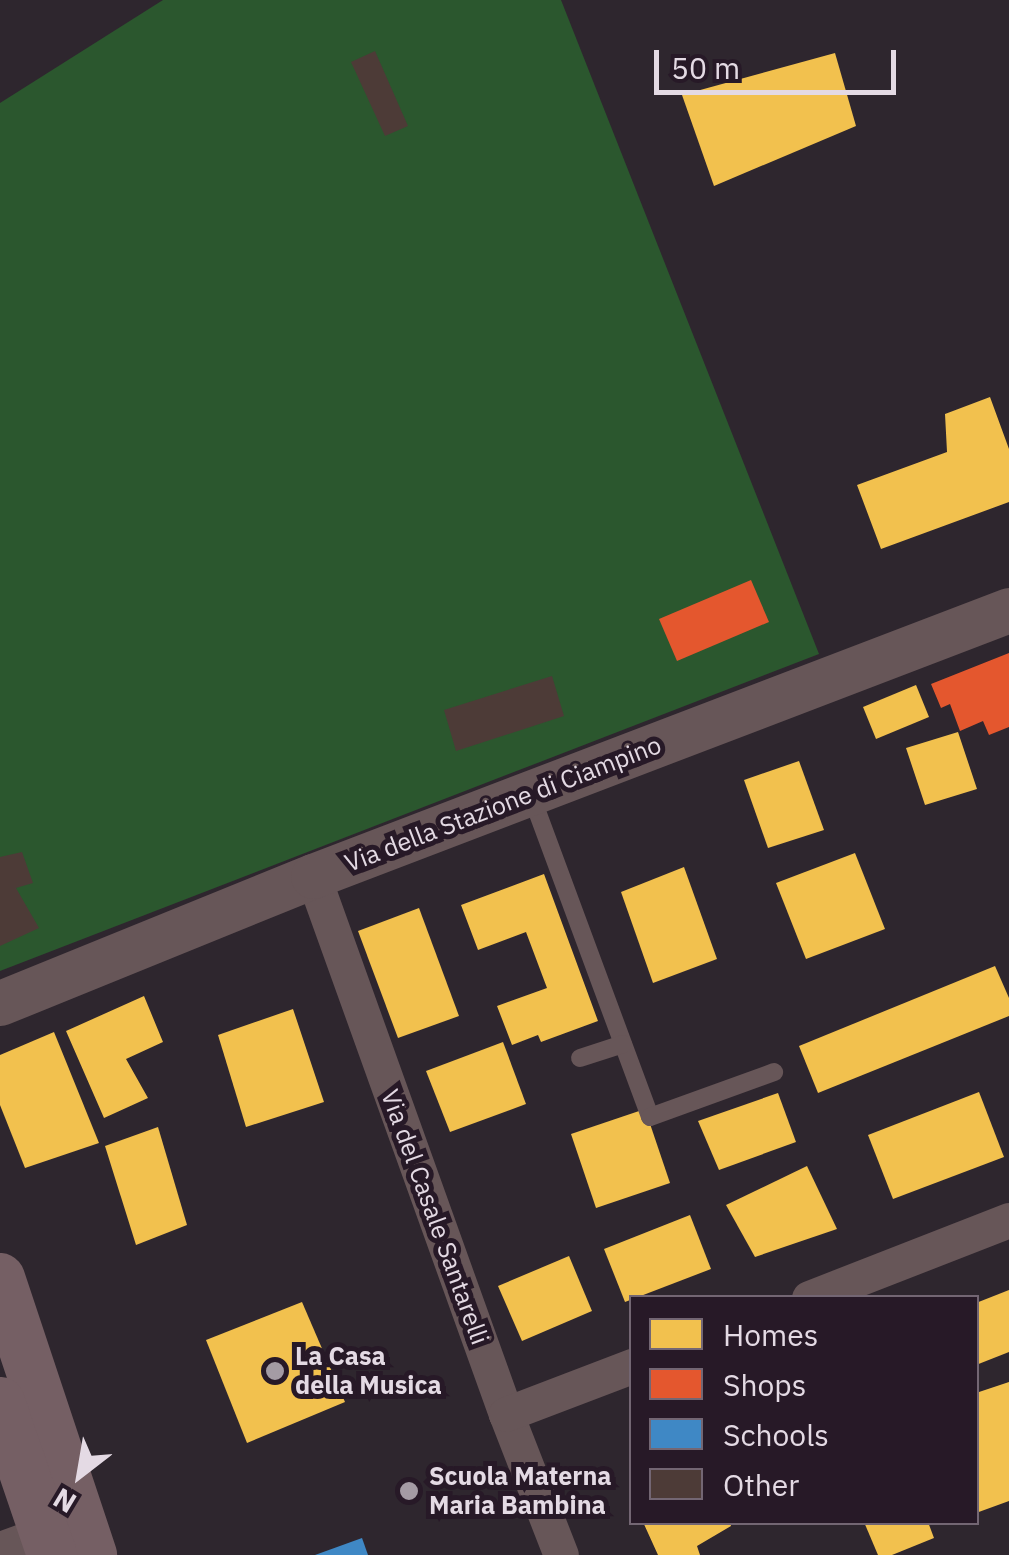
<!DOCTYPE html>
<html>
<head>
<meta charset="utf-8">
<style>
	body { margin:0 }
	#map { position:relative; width:1009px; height:1555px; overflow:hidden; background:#2e262e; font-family:"IBM Plex Sans",sans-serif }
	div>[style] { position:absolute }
	.green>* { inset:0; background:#2b572e }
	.homes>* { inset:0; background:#f2c14e }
	.shops>* { inset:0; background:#e4572e }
	.schools>* { inset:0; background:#3f88c5 }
	.building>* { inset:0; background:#4d3b37 }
	.service>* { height:18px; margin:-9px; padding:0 9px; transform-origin:9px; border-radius:9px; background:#675658 }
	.minor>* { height:35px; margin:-17.5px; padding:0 17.5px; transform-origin:17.5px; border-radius:17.5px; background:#675658 }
	.tertiary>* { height:45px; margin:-22.5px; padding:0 22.5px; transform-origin:22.5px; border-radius:22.5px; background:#675658 }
	.secondary>* { height:50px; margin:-25px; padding:0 25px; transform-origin:25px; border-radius:25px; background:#755f64 }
	.dots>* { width:28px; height:28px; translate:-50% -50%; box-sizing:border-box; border:5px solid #271927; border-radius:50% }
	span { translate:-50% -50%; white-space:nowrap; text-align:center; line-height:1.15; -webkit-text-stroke:10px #271927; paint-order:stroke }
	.street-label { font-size:25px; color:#e4dae4 }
	.poi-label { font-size:25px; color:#e4dae4; font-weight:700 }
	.left { translate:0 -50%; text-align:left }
	.legend { position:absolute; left:629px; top:1295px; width:350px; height:230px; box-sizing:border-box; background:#271927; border:2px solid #736673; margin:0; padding:12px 18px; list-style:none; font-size:30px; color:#e4dae4 }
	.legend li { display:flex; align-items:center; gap:20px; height:50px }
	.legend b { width:50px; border:2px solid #736673 }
	.north { position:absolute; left:30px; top:1425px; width:100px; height:100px; -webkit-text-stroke:8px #271927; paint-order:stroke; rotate:211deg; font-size:28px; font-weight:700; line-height:40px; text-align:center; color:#e4dae4 }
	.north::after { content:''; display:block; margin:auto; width:35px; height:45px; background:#e4dae4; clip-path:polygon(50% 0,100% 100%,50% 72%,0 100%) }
	.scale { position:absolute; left:654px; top:50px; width:242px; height:45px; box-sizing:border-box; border:5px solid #e4dae4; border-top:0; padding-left:12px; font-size:30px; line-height:35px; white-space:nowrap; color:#e4dae4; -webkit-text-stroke:8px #271927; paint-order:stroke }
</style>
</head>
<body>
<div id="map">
	<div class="green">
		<div style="clip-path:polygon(163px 0,561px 0,819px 654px,0 971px,0 103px)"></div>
	</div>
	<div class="homes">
		<div style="clip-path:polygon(835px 53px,856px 126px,714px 186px,682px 95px)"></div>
		<div style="clip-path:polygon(990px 397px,1009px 449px,1009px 502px,881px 549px,857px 485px,947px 452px,945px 414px)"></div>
		<div style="clip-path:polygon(916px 685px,929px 717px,876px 739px,863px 707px)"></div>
		<div style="clip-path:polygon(958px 732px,977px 789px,925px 805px,906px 748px)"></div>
		<div style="clip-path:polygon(799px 761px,824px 830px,768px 848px,744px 780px)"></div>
		<div style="clip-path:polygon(855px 853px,885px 929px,806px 959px,776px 883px)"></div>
		<div style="clip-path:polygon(684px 867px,717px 959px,653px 983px,621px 892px)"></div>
		<div style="clip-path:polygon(544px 874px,598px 1021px,541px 1042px,538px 1035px,512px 1045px,497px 1006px,547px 988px,526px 932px,478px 950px,461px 905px)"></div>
		<div style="clip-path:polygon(419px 908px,459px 1016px,398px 1038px,358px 931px)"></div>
		<div style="clip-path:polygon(995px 966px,1009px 998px,1009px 1016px,818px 1093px,799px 1046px)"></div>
		<div style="clip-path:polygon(144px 996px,163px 1042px,126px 1059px,148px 1098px,104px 1118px,66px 1031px)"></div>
		<div style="clip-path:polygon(293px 1009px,324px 1102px,246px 1127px,218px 1035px)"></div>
		<div style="clip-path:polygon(54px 1032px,99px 1143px,25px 1168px,0 1105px,0 1055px)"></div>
		<div style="clip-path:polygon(503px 1042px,526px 1104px,450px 1132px,426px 1071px)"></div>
		<div style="clip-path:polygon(979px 1092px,1004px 1157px,893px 1199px,868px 1135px)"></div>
		<div style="clip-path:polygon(778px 1093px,796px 1142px,719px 1170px,698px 1121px)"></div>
		<div style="clip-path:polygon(645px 1109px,670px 1183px,596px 1208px,571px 1134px)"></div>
		<div style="clip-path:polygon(158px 1127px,187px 1225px,136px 1245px,105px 1146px)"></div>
		<div style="clip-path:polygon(807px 1166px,837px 1229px,755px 1257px,726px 1205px)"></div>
		<div style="clip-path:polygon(690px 1215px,711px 1269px,625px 1302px,604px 1249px)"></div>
		<div style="clip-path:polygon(569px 1256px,592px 1311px,522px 1341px,498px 1286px)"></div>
		<div style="clip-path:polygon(1009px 1290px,1009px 1352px,976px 1365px,976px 1303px)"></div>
		<div style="clip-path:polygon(302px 1302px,345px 1402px,247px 1443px,206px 1340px)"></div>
		<div style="clip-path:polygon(1009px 1382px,1009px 1501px,976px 1513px,976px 1393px)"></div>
		<div style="clip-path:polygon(643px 1522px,730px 1522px,731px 1526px,697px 1546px,700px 1555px,658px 1555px)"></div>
		<div style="clip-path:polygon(864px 1522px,928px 1522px,934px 1538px,892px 1555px,878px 1555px)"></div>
	</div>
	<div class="shops">
		<div style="clip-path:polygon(751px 580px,769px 622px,677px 661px,659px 619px)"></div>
		<div style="clip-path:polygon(1009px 653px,1009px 727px,989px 735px,983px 721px,960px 731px,950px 704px,941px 708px,931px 684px)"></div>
	</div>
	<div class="schools">
		<div style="clip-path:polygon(362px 1538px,368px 1555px,315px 1555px)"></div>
	</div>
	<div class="building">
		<div style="clip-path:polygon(375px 51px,408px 126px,385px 136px,351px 62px)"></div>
		<div style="clip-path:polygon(552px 676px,564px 716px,456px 751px,444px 710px)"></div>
		<div style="clip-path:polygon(22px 852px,33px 883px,16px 888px,39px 928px,0 946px,0 857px)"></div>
	</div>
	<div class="service">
		<div style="left:531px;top:795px;width:343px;rotate:69.7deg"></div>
		<div style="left:650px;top:1117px;width:132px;rotate:-19.9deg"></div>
		<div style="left:580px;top:1058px;width:45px;rotate:-18deg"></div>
	</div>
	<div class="minor">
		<div style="left:313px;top:876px;width:572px;rotate:70.27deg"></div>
		<div style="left:506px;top:1414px;width:151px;rotate:68.7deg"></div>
		<div style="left:809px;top:1298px;width:215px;rotate:-21.3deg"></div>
		<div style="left:506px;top:1414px;width:135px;rotate:-20.9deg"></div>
		<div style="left:0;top:1549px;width:47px;rotate:-20deg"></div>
	</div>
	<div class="tertiary">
		<div style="left:0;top:1003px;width:338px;rotate:-22.1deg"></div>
		<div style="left:313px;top:876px;width:745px;rotate:-20.92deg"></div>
	</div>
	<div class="secondary">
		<div style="left:0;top:1278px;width:292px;rotate:71.6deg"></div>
		<div style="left:0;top:1402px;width:162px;rotate:71.2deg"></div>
	</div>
	<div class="dots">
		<div style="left:275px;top:1371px;background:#a49ba4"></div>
		<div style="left:409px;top:1491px;background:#a49ba4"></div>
	</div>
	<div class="street-label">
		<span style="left:503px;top:804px;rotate:-21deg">Via della Stazione di Ciampino</span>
		<span style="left:435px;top:1217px;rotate:70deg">Via del Casale Santarelli</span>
	</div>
	<div class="poi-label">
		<span class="left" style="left:295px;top:1371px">La Casa<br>della Musica</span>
		<span class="left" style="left:429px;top:1491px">Scuola Materna<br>Maria Bambina</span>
	</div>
	<ul class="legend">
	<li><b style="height:28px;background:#f2c14e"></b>Homes</li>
	<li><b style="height:28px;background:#e4572e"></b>Shops</li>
	<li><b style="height:28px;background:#3f88c5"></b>Schools</li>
	<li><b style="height:28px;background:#4d3b37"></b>Other</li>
	</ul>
	<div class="north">N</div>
	<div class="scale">50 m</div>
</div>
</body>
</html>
